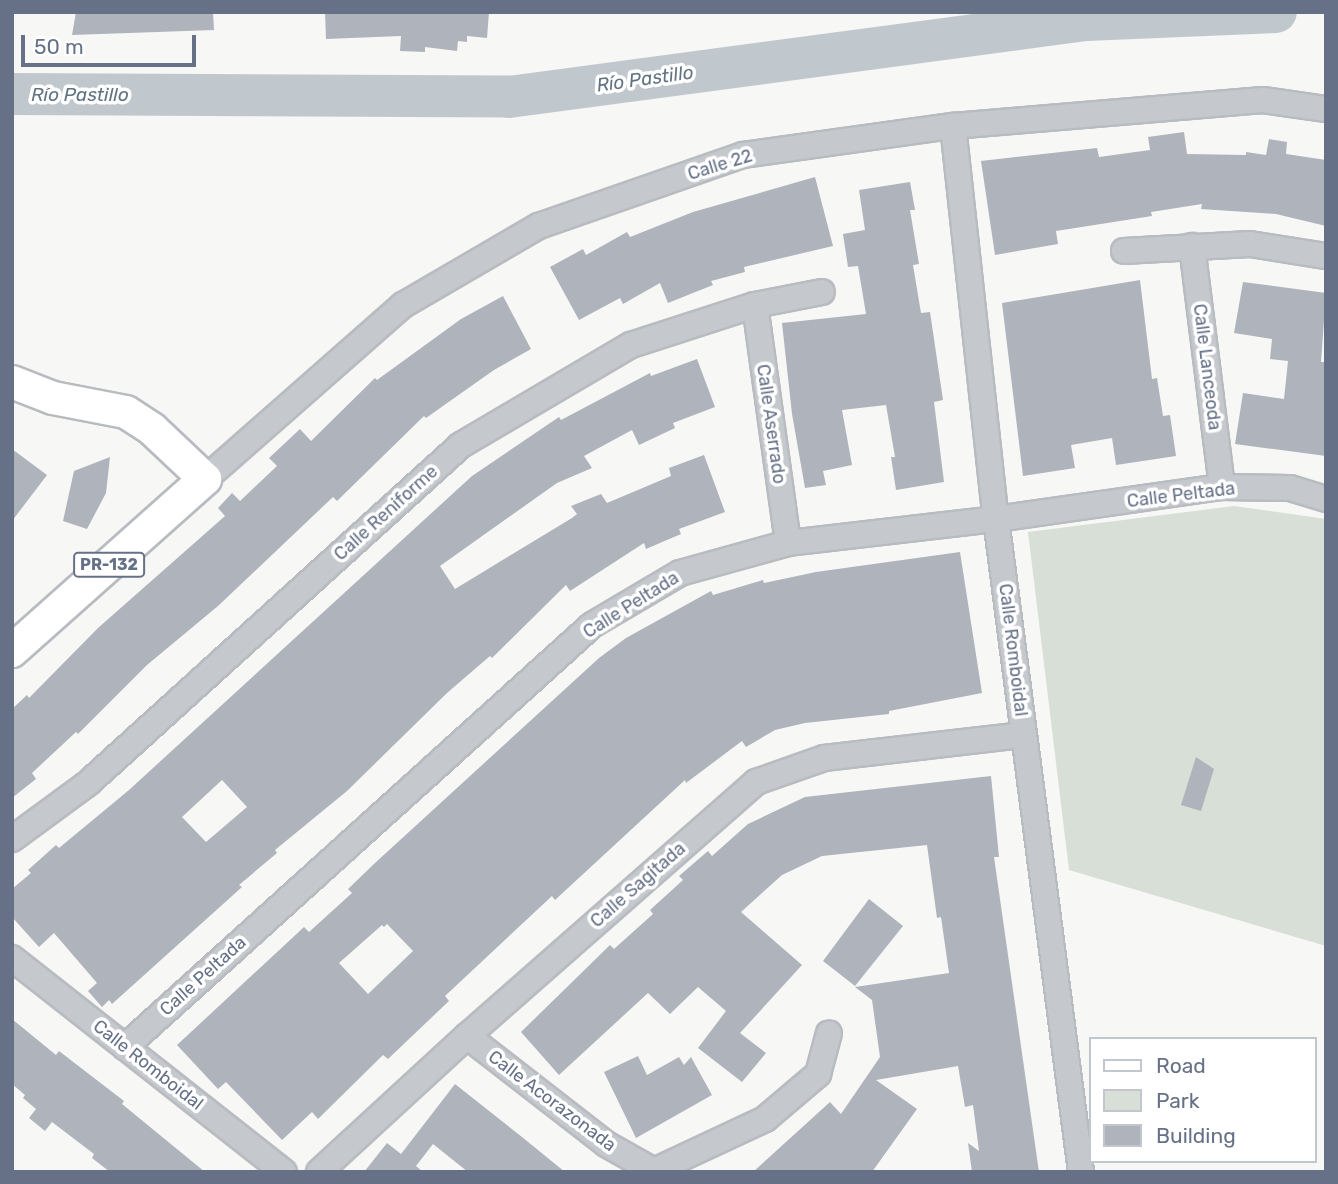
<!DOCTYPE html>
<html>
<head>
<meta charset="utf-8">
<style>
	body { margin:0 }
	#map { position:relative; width:1338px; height:1184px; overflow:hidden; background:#f7f8f5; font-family:Rubik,sans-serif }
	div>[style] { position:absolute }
	.green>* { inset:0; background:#d7dfd6 }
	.river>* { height:42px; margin:-21px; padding:0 21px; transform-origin:21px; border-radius:21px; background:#c0c8ce }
	.building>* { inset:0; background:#aeb3bc }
	.roads { filter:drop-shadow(2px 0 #b8bbc0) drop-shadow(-2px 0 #b8bbc0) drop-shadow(0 2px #b8bbc0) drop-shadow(0 -2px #b8bbc0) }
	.minor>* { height:24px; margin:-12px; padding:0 12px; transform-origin:12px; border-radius:12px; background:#c5c8cc }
	.major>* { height:32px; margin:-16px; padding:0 16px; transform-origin:16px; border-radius:16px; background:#fff }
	span { translate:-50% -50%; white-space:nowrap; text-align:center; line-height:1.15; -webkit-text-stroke:7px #fff; paint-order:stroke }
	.shield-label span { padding:2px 5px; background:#fff; border:2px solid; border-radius:5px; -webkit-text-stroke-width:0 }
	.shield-label { font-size:16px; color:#667187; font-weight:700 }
	.street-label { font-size:18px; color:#667187 }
	.water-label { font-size:19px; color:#627382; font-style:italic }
	.frame { position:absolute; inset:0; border:14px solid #667187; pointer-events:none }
	.legend { position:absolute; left:1089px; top:1037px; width:228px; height:126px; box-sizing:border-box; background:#fff; border:2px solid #c2c6cf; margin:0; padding:9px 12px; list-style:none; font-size:21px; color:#667187 }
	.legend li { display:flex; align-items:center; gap:14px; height:35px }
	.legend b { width:35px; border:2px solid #c2c6cf }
	.scale { position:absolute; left:21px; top:35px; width:175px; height:32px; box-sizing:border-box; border:4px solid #667187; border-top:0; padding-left:9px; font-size:21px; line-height:24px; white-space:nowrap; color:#667187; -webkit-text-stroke:5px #fff; paint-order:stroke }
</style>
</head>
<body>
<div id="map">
	<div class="green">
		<div style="clip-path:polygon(1234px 506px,1326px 519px,1326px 946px,1069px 870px,1028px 532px)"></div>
	</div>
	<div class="river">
		<div style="left:12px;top:94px;width:497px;rotate:0.3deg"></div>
		<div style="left:509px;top:97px;width:582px;rotate:-7.6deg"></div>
		<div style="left:1086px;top:20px;width:190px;rotate:-2.4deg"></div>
	</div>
	<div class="building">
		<div style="clip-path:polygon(76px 12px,213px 12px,214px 30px,72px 35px)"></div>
		<div style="clip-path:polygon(325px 12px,489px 12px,487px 38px,467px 36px,467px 42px,458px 41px,457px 51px,425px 47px,425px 52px,400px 51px,401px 36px,326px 39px)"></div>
		<div style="clip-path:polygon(1184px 132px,1187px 154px,1246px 155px,1246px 152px,1266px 155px,1269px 139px,1287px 142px,1286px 154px,1326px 160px,1326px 226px,1276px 214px,1201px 209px,1202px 204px,1151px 212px,1152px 216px,1056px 231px,1058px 244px,995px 255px,981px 161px,1097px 148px,1099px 157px,1150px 150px,1148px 137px)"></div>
		<div style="clip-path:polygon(815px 177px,833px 246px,744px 267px,745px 272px,711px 281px,713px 285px,668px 303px,660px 283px,623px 304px,620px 298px,579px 320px,550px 267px,583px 249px,586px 255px,627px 232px,630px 237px,693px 212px)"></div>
		<div style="clip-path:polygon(910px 182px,915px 210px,910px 210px,919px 264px,913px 265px,921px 313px,930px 312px,943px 400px,934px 402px,944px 482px,896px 490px,891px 457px,895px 457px,886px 405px,842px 410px,852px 465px,823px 471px,826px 485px,805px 488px,792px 414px,782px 323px,866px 314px,858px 266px,848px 267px,843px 234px,865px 230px,859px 190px)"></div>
		<div style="clip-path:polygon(1140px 280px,1152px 379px,1157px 378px,1163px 416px,1170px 415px,1176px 456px,1116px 465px,1112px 438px,1071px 445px,1075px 468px,1023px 476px,1002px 303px)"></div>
		<div style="clip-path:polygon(1243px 282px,1326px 293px,1321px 362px,1326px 362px,1326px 456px,1235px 444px,1243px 393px,1284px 399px,1288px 361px,1270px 359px,1272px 339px,1234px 333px)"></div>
		<div style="clip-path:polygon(503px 296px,531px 349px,494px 370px,426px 418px,424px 416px,337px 501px,333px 497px,218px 606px,147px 665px,78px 734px,76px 732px,32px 773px,36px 779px,12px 798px,12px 709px,27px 695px,29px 698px,98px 628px,225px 516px,218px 508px,232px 493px,240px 501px,277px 466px,269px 458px,300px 429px,311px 441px,375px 378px,377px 380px,461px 319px)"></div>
		<div style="clip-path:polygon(evenodd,697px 359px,715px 407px,673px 423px,675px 428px,639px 445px,632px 430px,584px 456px,592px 468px,557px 483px,440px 566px,455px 589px,572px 518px,577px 514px,571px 506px,601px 494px,607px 503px,671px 476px,669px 468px,704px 455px,725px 512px,679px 529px,681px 534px,646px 549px,644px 543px,570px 591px,566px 585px,492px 658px,490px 656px,447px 693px,347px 791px,275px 850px,277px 853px,239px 885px,242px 887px,112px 1004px,109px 1000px,102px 1007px,88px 991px,97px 983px,54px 933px,39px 947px,12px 917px,12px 889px,31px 873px,28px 870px,56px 845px,59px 848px,129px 790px,472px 476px,559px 417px,561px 420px,650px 373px,651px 376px,697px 359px,222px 780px,247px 807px,206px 842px,182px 817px,222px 780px)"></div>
		<div style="clip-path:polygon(12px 449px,47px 475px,12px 521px)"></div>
		<div style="clip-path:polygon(110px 457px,106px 493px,87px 529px,63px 521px,74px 471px)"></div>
		<div style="clip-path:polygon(evenodd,960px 552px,982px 693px,889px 711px,889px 714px,805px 723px,775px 730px,746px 747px,742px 741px,686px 783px,685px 780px,555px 900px,552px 896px,445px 996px,449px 1001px,388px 1059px,383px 1055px,318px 1119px,312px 1112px,282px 1140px,226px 1082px,218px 1089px,177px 1045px,304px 927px,309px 932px,352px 893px,348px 889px,375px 863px,599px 658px,626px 638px,711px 591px,713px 595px,763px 580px,764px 583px,816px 572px,960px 552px,387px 924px,413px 951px,368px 994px,339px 963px,382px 925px,384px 927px,387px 924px)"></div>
		<div style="clip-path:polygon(1196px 757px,1214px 769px,1201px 811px,1181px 805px)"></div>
		<div style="clip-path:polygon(991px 776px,999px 857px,994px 857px,1039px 1172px,972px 1172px,968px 1143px,979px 1151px,973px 1105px,965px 1107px,958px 1066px,876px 1080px,917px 1109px,872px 1172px,753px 1172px,830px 1102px,841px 1114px,880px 1057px,872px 1000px,855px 987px,949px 973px,941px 917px,937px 918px,927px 845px,822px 856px,782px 875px,741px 912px,802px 965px,740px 1033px,766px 1053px,742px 1082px,698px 1048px,726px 1011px,698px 987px,670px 1014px,648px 993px,559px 1075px,521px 1032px,610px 945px,614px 949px,653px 914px,650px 910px,683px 880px,679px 876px,708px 851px,712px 856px,748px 824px,805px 797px)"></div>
		<div style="clip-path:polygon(869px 899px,903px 926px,855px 986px,823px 961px)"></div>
		<div style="clip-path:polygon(12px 1019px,56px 1055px,59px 1051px,124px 1101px,122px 1104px,205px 1172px,110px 1172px,92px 1158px,94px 1154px,52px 1122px,45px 1131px,29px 1118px,36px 1109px,23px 1098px,25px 1095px,12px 1084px)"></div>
		<div style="clip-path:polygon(638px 1056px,647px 1075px,679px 1057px,684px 1065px,691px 1057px,712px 1095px,636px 1138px,604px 1072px)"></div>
		<div style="clip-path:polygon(455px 1084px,522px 1137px,565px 1172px,468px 1172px,433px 1144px,416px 1166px,423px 1172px,364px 1172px,387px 1143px,401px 1154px)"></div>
	</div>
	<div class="roads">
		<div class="minor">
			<div style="left:953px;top:126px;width:395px;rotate:83.8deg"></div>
			<div style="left:996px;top:519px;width:659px;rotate:82.58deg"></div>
			<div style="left:1192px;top:246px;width:243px;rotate:82.9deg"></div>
			<div style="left:1124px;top:251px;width:126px;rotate:-3.2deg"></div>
			<div style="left:1250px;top:244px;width:77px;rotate:9deg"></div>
			<div style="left:755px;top:305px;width:240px;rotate:82.1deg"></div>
			<div style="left:205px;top:479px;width:264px;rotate:-41.3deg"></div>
			<div style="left:403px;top:305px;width:157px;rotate:-30.2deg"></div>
			<div style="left:539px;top:226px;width:216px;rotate:-19.2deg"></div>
			<div style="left:743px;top:155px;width:212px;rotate:-7.9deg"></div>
			<div style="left:953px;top:126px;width:311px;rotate:-4.8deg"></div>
			<div style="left:1263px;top:100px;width:64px;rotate:8.1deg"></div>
			<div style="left:12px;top:839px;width:93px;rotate:-36.3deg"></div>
			<div style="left:87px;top:784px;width:505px;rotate:-42.19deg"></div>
			<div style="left:461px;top:445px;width:197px;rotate:-30.5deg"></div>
			<div style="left:631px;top:345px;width:130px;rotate:-17.9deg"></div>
			<div style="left:755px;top:305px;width:68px;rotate:-11deg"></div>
			<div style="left:12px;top:958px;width:346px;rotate:38.2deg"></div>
			<div style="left:467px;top:1036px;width:176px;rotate:37.8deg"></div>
			<div style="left:606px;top:1144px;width:55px;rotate:29.4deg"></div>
			<div style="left:654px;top:1171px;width:123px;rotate:-25.1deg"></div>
			<div style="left:765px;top:1119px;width:70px;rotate:-40.3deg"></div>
			<div style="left:818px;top:1074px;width:42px;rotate:-75deg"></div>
			<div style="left:125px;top:1047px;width:629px;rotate:-42.1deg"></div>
			<div style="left:592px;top:625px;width:102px;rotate:-30.6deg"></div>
			<div style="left:680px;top:573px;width:112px;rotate:-15.5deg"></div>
			<div style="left:788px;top:543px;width:209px;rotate:-6.6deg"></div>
			<div style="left:996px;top:519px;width:228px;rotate:-8.1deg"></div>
			<div style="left:1222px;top:487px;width:68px;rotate:0.8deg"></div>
			<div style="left:1290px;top:488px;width:38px;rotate:17deg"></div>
			<div style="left:319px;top:1172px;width:201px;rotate:-42.6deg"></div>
			<div style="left:467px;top:1036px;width:385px;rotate:-41.3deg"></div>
			<div style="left:756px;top:782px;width:72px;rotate:-19.4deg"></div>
			<div style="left:824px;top:758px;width:201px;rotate:-6.6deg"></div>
		</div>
		<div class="major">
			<div style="left:12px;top:382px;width:44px;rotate:21.3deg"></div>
			<div style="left:53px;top:398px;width:74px;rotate:10.9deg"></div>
			<div style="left:126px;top:412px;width:31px;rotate:33deg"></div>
			<div style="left:152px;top:429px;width:73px;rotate:43.3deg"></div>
			<div style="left:205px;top:479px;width:259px;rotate:138.3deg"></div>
		</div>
	</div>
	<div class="shield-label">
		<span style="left:109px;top:565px">PR-132</span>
	</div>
	<div class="street-label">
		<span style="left:720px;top:165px;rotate:-17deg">Calle 22</span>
		<span style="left:1207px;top:367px;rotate:83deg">Calle Lanceoda</span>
		<span style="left:771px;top:424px;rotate:82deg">Calle Aserrado</span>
		<span style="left:1181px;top:495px;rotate:-7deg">Calle Peltada</span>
		<span style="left:386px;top:513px;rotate:-42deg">Calle Reniforme</span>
		<span style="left:631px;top:605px;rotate:-32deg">Calle Peltada</span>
		<span style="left:1013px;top:650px;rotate:83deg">Calle Romboidal</span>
		<span style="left:638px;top:885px;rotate:-41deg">Calle Sagitada</span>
		<span style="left:203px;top:976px;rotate:-42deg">Calle Peltada</span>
		<span style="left:148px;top:1065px;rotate:38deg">Calle Romboidal</span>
		<span style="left:552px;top:1101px;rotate:37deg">Calle Acorazonada</span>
	</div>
	<div class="water-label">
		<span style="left:645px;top:79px;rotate:-8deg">Río Pastillo</span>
		<span style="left:80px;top:95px">Río Pastillo</span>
	</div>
	<div class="frame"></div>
	<ul class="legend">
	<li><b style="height:9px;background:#fff"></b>Road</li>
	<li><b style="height:19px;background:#d7dfd6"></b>Park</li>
	<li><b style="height:19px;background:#aeb3bc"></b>Building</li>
	</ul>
	<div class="scale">50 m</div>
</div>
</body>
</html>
